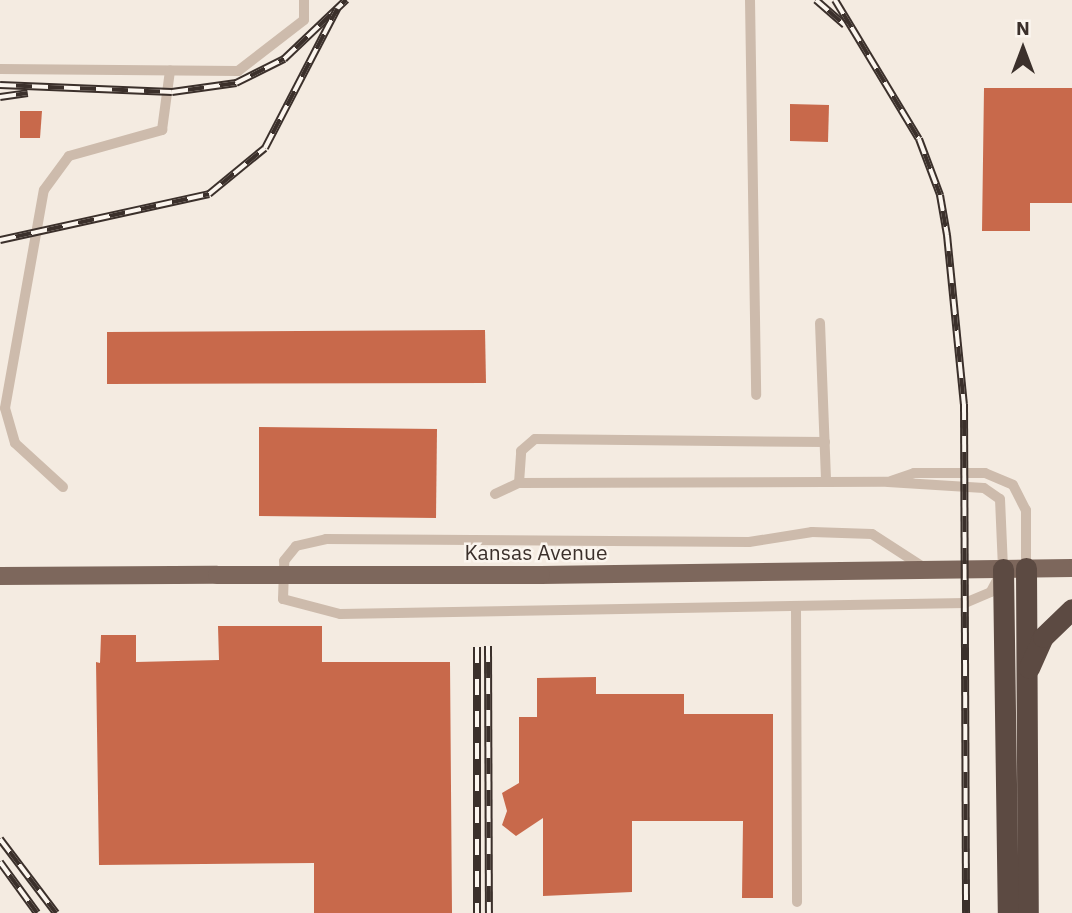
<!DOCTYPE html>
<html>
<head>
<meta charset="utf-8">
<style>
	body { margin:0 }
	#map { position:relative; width:1072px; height:913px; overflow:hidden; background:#f4ebe1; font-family:"IBM Plex Sans",sans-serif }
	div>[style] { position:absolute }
	.building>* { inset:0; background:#c8694b }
	.service>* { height:10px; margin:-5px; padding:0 5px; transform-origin:5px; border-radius:5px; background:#cdbbac }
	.primary>* { height:18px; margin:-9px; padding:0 9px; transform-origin:9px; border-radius:9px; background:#7d675c }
	.motorway>* { height:21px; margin:-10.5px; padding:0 10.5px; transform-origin:10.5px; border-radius:10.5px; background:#5c4a42 }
	.rail>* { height:8px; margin-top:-4px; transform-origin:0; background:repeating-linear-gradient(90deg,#fbf5ee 0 16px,#3b302b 0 32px); box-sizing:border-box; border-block:2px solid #3b302b }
	.primary-bridge>* { height:18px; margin:-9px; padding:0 9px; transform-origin:9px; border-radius:9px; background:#7d675c }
	span { translate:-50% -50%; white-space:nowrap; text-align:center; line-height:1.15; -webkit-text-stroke:5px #fbf5ee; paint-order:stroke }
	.street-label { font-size:21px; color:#3b302b }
	.north { position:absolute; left:988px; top:14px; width:70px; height:70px; -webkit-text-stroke:5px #fbf5ee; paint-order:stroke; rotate:0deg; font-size:19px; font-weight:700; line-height:28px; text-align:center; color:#3b302b }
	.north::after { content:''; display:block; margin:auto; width:24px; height:32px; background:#3b302b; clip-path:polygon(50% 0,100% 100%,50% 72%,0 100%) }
</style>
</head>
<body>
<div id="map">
	<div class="building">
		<div style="clip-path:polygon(984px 88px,1072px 88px,1072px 203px,1030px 203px,1030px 231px,982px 231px)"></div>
		<div style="clip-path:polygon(790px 104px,829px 105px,828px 142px,790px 141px)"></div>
		<div style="clip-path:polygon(20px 111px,42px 111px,40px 138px,20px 138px)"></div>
		<div style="clip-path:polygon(485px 330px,486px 383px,107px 384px,107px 332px)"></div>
		<div style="clip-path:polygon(259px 427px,437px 429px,436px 518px,259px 516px)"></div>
		<div style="clip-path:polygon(218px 626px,322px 626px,322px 662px,450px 662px,452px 913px,314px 913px,314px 863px,99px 865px,96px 662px,100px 663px,101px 635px,136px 635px,136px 662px,219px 660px)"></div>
		<div style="clip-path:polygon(596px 677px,596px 694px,684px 694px,684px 714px,773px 714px,773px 898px,742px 898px,743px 821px,632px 821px,632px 892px,543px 896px,543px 818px,516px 836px,502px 825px,507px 811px,502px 793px,519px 783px,519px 717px,537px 717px,537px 678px)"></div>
	</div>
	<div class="service">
		<div style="left:750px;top:0;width:395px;rotate:89.1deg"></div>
		<div style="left:0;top:69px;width:238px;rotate:0.5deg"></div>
		<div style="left:238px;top:71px;width:83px;rotate:-37.7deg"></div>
		<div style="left:304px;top:20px;width:20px;rotate:-90deg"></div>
		<div style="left:820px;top:323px;width:159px;rotate:87.8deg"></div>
		<div style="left:891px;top:481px;width:24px;rotate:-19deg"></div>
		<div style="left:914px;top:473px;width:71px"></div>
		<div style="left:985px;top:473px;width:30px;rotate:23deg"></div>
		<div style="left:1013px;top:485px;width:28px;rotate:63deg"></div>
		<div style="left:1026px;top:510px;width:58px;rotate:90deg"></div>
		<div style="left:519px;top:483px;width:32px;rotate:-86deg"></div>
		<div style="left:521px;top:451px;width:18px;rotate:-41deg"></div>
		<div style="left:535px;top:439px;width:290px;rotate:0.6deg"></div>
		<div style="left:63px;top:487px;width:65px;rotate:-137.5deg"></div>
		<div style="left:15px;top:443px;width:36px;rotate:-106deg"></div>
		<div style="left:5px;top:408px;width:221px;rotate:-79.9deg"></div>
		<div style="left:44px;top:190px;width:42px;rotate:-53.7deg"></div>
		<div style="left:69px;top:156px;width:97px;rotate:-15.6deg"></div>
		<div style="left:162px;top:130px;width:60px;rotate:-82.3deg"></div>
		<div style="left:495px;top:494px;width:26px;rotate:-25deg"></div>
		<div style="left:519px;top:483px;width:369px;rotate:-0.2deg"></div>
		<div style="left:888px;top:482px;width:96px;rotate:3.6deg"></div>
		<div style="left:984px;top:488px;width:19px;rotate:35deg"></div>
		<div style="left:1000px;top:499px;width:70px;rotate:87.5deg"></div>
		<div style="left:1003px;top:569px;width:26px;rotate:118deg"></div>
		<div style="left:991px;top:592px;width:28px;rotate:157deg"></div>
		<div style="left:965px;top:603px;width:625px;rotate:178.99deg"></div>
		<div style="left:340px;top:614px;width:59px;rotate:-165.3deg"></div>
		<div style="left:283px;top:599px;width:38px;rotate:-88deg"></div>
		<div style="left:284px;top:561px;width:19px;rotate:-51deg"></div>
		<div style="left:296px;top:546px;width:31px;rotate:-13deg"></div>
		<div style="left:326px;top:539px;width:423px;rotate:0.4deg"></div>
		<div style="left:749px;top:542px;width:64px;rotate:-9deg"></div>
		<div style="left:812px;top:532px;width:60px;rotate:1.9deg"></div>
		<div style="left:872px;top:534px;width:64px;rotate:32.9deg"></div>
		<div style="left:796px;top:606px;width:296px;rotate:89.8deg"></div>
	</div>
	<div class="primary">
		<div style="left:541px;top:575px;width:531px;rotate:-0.76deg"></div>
		<div style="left:0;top:576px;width:217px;rotate:-0.3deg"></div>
	</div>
	<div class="motorway">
		<div style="left:1026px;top:568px;width:345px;rotate:89.7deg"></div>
		<div style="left:1003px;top:569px;width:344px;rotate:89.2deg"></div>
		<div style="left:1029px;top:668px;width:34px;rotate:-66deg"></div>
		<div style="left:1043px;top:637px;width:40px;rotate:-44deg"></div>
	</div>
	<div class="rail">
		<div style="left:816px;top:0;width:38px;rotate:41deg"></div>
		<div style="left:835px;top:0;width:162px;rotate:58.9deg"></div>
		<div style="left:919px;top:139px;width:60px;rotate:69.4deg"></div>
		<div style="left:940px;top:195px;width:41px;rotate:80.1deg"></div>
		<div style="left:947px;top:235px;width:170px;rotate:84.3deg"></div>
		<div style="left:964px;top:404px;width:509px;rotate:89.77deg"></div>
		<div style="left:0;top:85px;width:172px;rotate:2.3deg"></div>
		<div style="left:172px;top:92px;width:65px;rotate:-8deg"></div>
		<div style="left:236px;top:83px;width:54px;rotate:-26.6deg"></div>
		<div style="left:284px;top:59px;width:86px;rotate:-43.6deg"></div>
		<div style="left:0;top:97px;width:28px;rotate:-8deg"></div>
		<div style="left:0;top:240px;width:214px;rotate:-12.4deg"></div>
		<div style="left:209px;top:194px;width:72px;rotate:-39.4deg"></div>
		<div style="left:265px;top:148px;width:157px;rotate:-62.6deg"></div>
		<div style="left:488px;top:646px;width:267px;rotate:89.8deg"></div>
		<div style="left:477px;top:647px;width:266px;rotate:90deg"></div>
		<div style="left:0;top:839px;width:93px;rotate:52.9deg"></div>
		<div style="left:0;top:862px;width:63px;rotate:54deg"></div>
	</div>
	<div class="primary-bridge">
		<div style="left:217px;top:575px;width:324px"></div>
	</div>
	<div class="street-label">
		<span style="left:536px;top:552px">Kansas Avenue</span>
	</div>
	<div class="north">N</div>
</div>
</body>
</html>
